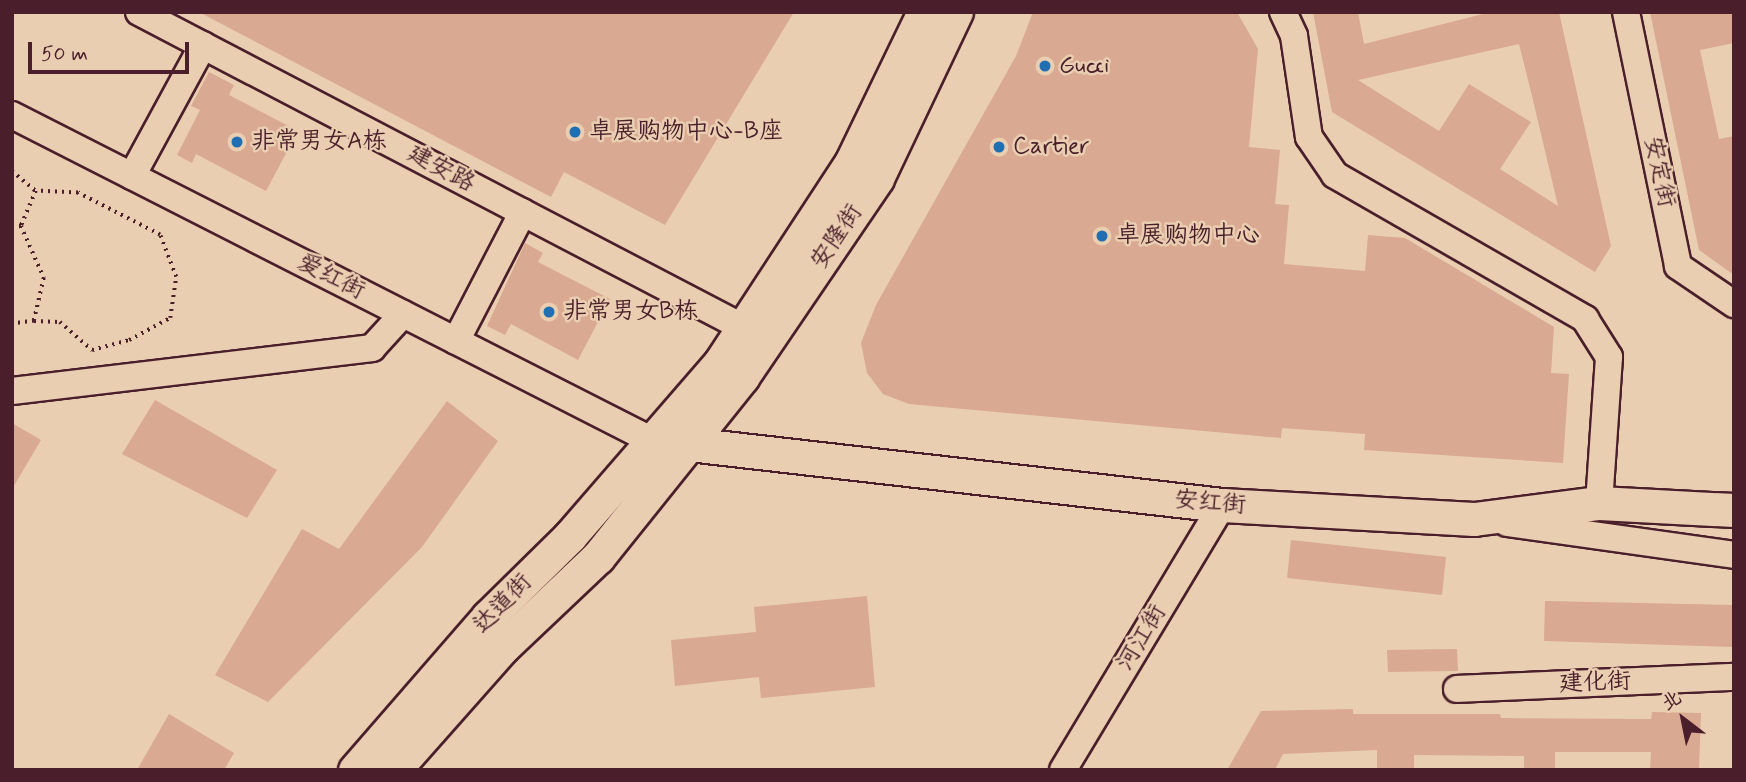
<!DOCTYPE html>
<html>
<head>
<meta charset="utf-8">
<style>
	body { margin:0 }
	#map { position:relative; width:1746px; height:782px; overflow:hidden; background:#eaceb1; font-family:Mynerve,"LXGW WenKai TC",sans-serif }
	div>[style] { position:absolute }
	.building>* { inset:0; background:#d9a992 }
	.path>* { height:3.5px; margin-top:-1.75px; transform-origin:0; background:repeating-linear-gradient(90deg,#4a1f2b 0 2px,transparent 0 7px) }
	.roads { filter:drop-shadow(2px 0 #4a1f2b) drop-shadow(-2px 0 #4a1f2b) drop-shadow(0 2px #4a1f2b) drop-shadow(0 -2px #4a1f2b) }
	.minor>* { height:26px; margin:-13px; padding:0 13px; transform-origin:13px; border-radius:13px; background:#eaceb1 }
	.major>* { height:33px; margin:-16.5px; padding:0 16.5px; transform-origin:16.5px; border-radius:16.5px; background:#eaceb1 }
	.dots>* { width:19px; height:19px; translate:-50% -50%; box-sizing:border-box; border:4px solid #eaceb1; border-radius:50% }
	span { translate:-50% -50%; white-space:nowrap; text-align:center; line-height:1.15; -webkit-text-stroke:5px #eaceb1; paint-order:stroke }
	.poi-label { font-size:24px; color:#4a1f2b }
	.left { translate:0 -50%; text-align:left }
	.street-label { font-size:24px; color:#4a1f2b }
	.frame { position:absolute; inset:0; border:14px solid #4a1f2b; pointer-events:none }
	.north { position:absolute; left:1648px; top:684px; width:70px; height:70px; -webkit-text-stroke:5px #eaceb1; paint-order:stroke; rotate:328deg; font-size:19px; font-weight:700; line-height:28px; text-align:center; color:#4a1f2b }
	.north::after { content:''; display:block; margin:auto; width:24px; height:32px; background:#4a1f2b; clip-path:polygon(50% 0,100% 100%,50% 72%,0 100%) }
	.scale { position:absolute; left:28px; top:42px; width:161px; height:32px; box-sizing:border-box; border:4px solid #4a1f2b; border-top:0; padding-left:9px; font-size:21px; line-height:24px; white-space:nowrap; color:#4a1f2b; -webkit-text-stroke:5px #eaceb1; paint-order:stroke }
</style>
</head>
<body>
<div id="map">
	<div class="building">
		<div style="clip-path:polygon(199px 12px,794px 12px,665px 225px,564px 172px,551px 197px)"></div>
		<div style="clip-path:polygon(1033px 12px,1237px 12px,1258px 49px,1249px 147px,1280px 150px,1275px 204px,1289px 205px,1284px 264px,1365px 271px,1368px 235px,1405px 238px,1554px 327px,1551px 373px,1569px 374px,1563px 463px,1364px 450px,1365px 434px,1282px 428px,1281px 438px,909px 404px,883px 394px,867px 373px,861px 343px,876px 305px,1016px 56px)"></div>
		<div style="clip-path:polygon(evenodd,1313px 12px,1358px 12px,1364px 44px,1491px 12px,1559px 12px,1611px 246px,1595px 272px,1332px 112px,1313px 12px,1519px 44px,1532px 96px,1558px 206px,1500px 169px,1531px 122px,1469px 84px,1439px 131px,1358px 80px,1519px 44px)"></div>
		<div style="clip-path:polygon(1650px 12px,1734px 12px,1734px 43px,1700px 50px,1719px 139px,1734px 136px,1734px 275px,1699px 250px)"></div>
		<div style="clip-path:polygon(209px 72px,234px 85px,229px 95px,298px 131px,266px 191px,196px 154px,192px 163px,177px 155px,200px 110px,191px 106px)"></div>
		<div style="clip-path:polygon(525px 243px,543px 253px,538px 262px,610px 299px,578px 360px,511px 324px,505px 335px,487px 326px)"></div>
		<div style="clip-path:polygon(155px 400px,277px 470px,247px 518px,122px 454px)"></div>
		<div style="clip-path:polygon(447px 401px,498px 441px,422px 547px,268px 702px,215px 675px,302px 529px,339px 549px)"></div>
		<div style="clip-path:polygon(12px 423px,41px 440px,12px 489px)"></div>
		<div style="clip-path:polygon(1291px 540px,1446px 557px,1442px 595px,1287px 578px)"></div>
		<div style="clip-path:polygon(867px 596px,875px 687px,761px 698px,759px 677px,675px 686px,671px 640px,756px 632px,754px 607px)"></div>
		<div style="clip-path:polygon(1545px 601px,1734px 605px,1734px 647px,1544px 641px)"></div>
		<div style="clip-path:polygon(1457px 649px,1458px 671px,1388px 672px,1387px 650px)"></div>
		<div style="clip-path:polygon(1353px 709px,1353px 714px,1500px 714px,1501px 718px,1651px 719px,1652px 712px,1701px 713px,1699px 770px,1650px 770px,1651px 752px,1555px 752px,1555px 770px,1524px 770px,1524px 756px,1414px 755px,1414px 770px,1377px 770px,1377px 750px,1283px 754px,1275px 770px,1227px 770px,1261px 711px)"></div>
		<div style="clip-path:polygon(169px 714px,234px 753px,224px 770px,137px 770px)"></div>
	</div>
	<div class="path">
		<div style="left:12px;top:171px;width:31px;rotate:40deg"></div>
		<div style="left:36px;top:191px;width:38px;rotate:113deg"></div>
		<div style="left:21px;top:226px;width:57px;rotate:66.1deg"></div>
		<div style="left:44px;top:278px;width:44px;rotate:103.1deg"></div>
		<div style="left:34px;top:321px;width:22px;rotate:172deg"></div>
		<div style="left:12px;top:225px;width:9px;rotate:6deg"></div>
		<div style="left:34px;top:321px;width:26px;rotate:2deg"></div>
		<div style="left:60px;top:322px;width:43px;rotate:41.2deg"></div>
		<div style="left:92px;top:350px;width:38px;rotate:-15deg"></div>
		<div style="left:129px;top:340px;width:47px;rotate:-28.2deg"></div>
		<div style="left:170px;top:318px;width:41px;rotate:-81.7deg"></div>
		<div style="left:176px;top:277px;width:45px;rotate:-110.9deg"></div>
		<div style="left:160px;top:235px;width:92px;rotate:-152.9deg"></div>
		<div style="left:78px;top:193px;width:42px;rotate:-177.3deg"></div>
	</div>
	<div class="roads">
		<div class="minor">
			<div style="left:139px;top:12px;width:680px;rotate:27.58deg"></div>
			<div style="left:1283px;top:12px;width:26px;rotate:65deg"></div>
			<div style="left:1294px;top:36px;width:102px;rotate:81.6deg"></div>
			<div style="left:1309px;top:137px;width:46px;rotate:55.6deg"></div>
			<div style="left:1335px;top:175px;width:289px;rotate:29.9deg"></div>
			<div style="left:1585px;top:319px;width:45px;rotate:57.7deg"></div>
			<div style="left:1609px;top:357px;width:146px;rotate:93.9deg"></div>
			<div style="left:1626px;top:12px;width:259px;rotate:78.4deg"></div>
			<div style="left:1678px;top:266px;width:68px;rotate:34.2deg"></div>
			<div style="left:12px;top:115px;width:717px;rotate:26.96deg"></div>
			<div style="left:651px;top:440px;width:20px;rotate:6deg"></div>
			<div style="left:132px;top:176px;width:149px;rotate:-61.5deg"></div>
			<div style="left:456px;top:341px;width:145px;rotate:-62.6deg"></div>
			<div style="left:12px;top:391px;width:363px;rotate:-6.8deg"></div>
			<div style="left:372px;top:348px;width:46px;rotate:-47.6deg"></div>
			<div style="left:1507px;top:523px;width:229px;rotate:8deg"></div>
			<div style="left:1457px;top:689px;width:277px;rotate:-2.5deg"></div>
			<div style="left:1063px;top:770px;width:309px;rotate:-59deg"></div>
		</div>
		<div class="major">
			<div style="left:689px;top:444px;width:536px;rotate:6.53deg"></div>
			<div style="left:1222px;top:505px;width:252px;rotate:3.2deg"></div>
			<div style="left:1474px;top:519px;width:126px;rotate:-7.3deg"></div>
			<div style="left:1599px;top:503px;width:135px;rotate:3deg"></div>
			<div style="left:355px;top:770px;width:203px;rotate:-49deg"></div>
			<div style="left:488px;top:617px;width:115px;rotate:-44.6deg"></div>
			<div style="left:570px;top:536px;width:229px;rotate:-49.1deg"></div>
			<div style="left:720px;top:363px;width:239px;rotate:-56.8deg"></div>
			<div style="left:851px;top:163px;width:168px;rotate:-64.2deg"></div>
			<div style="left:394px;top:770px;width:164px;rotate:-48.5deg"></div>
			<div style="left:503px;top:647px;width:131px;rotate:-43.5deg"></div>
			<div style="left:598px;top:557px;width:231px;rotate:-51.3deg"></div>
			<div style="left:742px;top:377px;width:240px;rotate:-55.8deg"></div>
			<div style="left:877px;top:178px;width:184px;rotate:-64.6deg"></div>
		</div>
	</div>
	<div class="dots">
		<div style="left:1045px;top:66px;background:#1f6fb2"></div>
		<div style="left:575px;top:132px;background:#1f6fb2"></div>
		<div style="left:237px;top:142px;background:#1f6fb2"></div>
		<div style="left:999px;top:147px;background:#1f6fb2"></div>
		<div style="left:1102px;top:236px;background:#1f6fb2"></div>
		<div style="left:549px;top:312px;background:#1f6fb2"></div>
	</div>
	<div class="poi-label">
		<span class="left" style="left:1059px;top:66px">Gucci</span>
		<span class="left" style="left:589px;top:132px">卓展购物中心-B座</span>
		<span class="left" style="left:251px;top:142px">非常男女A栋</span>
		<span class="left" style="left:1013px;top:147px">Cartier</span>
		<span class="left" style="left:1116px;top:236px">卓展购物中心</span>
		<span class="left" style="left:563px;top:312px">非常男女B栋</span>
	</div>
	<div class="street-label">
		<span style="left:441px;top:169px;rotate:28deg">建安路</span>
		<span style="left:1659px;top:172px;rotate:78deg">安定街</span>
		<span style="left:837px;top:237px;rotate:-56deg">安隆街</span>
		<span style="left:331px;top:277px;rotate:27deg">爱红街</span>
		<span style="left:1210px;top:503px;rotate:5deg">安红街</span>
		<span style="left:503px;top:604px;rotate:-46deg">达道街</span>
		<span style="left:1142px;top:638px;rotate:-59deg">河江街</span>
		<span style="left:1595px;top:683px;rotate:-2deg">建化街</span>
	</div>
	<div class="frame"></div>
	<div class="north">北</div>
	<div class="scale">50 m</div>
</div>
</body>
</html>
